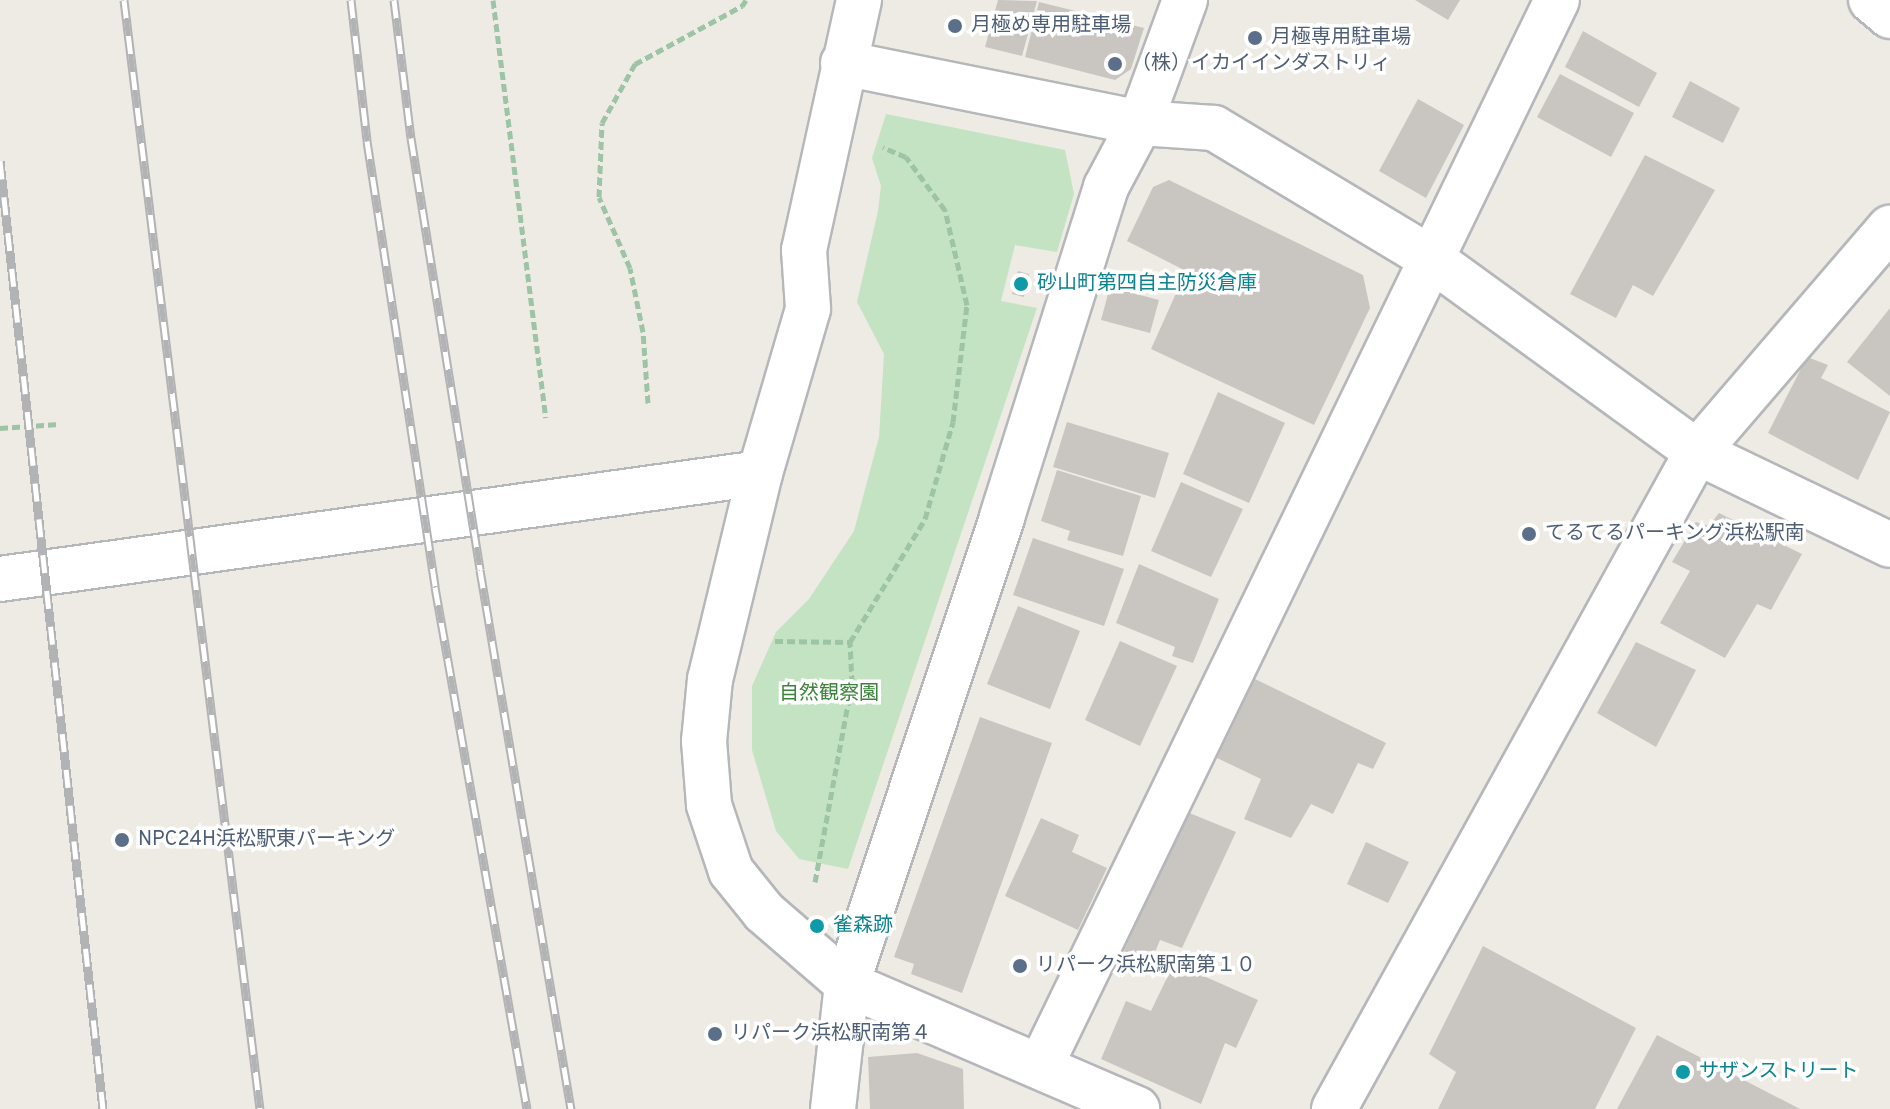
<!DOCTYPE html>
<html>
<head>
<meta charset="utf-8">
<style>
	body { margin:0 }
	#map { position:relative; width:1890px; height:1109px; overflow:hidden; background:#eeebe4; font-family:Overpass,"Noto Sans JP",sans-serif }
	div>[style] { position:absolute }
	.green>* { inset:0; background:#c4e3c2 }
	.building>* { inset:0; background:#c9c6c2 }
	.path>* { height:5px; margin-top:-2.5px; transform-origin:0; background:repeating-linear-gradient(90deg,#9cc4a5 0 8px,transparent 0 12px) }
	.roads { filter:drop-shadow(2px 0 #b5b7ba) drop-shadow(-2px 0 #b5b7ba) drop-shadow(0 2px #b5b7ba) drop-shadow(0 -2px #b5b7ba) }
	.minor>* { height:44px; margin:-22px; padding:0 22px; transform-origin:22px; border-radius:22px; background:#fff }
	.rail>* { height:9px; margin-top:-4.5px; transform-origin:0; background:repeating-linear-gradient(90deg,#fff 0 18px,#b2b3b4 0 36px); box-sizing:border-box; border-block:2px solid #b2b3b4 }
	.dots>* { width:22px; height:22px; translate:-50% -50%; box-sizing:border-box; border:4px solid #fff; border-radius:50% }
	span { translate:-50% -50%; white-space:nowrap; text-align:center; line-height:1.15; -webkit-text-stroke:7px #fff; paint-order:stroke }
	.service-label { font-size:20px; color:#4e5e75 }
	.left { translate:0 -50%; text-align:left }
	.culture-label { font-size:20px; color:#0d838f }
	.park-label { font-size:20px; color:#3c833c }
</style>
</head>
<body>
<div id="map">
	<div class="green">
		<div style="clip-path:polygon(886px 114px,1065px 150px,1074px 194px,1057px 252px,1015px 245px,1001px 301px,1037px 308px,848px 869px,799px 859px,776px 831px,752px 750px,752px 686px,776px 632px,809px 599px,854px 531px,879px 437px,884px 354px,857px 302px,878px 211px,881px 186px,872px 158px)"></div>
	</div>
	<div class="building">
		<div style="clip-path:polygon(998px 0,1037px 1px,1022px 56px,985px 47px)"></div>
		<div style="clip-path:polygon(1415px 0,1460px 0,1448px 20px)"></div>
		<div style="clip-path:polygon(1039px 2px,1144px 28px,1131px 69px,1115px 80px,1025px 57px)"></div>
		<div style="clip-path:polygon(1583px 31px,1657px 73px,1639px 107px,1565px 67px)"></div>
		<div style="clip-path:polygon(1560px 74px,1634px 113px,1611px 157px,1537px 117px)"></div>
		<div style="clip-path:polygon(1690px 81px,1740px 108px,1723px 143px,1672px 117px)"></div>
		<div style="clip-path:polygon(1418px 99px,1464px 125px,1426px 198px,1379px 171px)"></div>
		<div style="clip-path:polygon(1645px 155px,1715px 190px,1653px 296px,1633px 285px,1616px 318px,1570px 294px)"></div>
		<div style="clip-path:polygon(1169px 180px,1363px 275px,1370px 308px,1314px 425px,1151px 349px,1186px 271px,1127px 241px,1153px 187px)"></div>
		<div style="clip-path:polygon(1018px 271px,1029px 274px,1024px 297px,1012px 294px)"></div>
		<div style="clip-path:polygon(1110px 287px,1159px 300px,1150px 333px,1101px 320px)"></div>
		<div style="clip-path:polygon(1890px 308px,1890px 396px,1847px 362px)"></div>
		<div style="clip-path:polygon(1807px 357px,1828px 365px,1821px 378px,1890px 412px,1858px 480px,1768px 433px)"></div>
		<div style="clip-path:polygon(1218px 392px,1285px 423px,1249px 503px,1183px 474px)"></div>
		<div style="clip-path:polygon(1067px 422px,1169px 453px,1155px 498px,1053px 467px)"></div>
		<div style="clip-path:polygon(1057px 470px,1141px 496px,1123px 556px,1067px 540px,1070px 531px,1041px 521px)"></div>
		<div style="clip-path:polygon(1181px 482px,1243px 509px,1211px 577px,1151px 551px)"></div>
		<div style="clip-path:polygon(1719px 513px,1802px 554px,1771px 610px,1757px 604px,1725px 658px,1660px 623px,1690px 571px,1672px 562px,1696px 522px,1709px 526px)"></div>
		<div style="clip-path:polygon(1033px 538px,1124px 569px,1104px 626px,1013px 595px)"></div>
		<div style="clip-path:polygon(1139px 564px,1219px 599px,1193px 663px,1172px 656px,1175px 647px,1116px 623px)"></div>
		<div style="clip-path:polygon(1018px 606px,1080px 631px,1050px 709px,987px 684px)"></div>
		<div style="clip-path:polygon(1120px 641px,1177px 666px,1140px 746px,1085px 720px)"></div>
		<div style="clip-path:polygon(1636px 642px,1696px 670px,1656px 747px,1597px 713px)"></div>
		<div style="clip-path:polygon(1255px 679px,1386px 743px,1373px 769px,1358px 763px,1333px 814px,1311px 804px,1291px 838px,1244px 819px,1261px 779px,1217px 758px)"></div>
		<div style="clip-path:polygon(980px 717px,1052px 743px,962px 993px,911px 974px,914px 964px,894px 957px)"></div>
		<div style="clip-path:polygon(1187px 812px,1236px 832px,1182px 948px,1160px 940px,1151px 962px,1124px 951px)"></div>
		<div style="clip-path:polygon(1041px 818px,1079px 835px,1072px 852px,1107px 868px,1078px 930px,1005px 896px)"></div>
		<div style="clip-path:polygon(1366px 842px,1409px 862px,1388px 903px,1347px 884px)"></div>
		<div style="clip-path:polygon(1483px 946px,1636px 1028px,1595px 1109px,1438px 1109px,1456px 1072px,1429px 1054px)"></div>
		<div style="clip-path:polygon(1174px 963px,1258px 1000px,1236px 1048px,1225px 1043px,1201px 1104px,1101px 1059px,1126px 1001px,1151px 1011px)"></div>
		<div style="clip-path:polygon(1657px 1035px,1800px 1109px,1617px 1109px)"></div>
		<div style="clip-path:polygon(917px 1053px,963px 1069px,964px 1109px,870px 1109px,868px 1057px)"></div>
	</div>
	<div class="path">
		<div style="left:493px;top:0;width:421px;rotate:82.8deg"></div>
		<div style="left:648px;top:403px;width:71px;rotate:-94deg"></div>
		<div style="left:643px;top:332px;width:65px;rotate:-101.5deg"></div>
		<div style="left:630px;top:268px;width:77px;rotate:-113.6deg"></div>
		<div style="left:599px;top:197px;width:74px;rotate:-87.7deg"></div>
		<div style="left:602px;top:123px;width:68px;rotate:-60.8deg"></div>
		<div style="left:635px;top:64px;width:122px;rotate:-28.5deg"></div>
		<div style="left:742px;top:6px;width:7px;rotate:-56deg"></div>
		<div style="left:0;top:428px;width:59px;rotate:-3.9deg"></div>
		<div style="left:775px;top:641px;width:75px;rotate:0.8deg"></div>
		<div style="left:815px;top:882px;width:202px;rotate:-79.5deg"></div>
		<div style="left:852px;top:683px;width:41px;rotate:-92.8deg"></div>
		<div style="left:850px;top:642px;width:144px;rotate:-58.6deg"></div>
		<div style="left:925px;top:519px;width:101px;rotate:-73.9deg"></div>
		<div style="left:953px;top:422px;width:118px;rotate:-83.2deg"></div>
		<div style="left:967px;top:305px;width:98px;rotate:-103deg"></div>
		<div style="left:945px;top:210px;width:66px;rotate:-126.3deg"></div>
		<div style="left:906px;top:157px;width:25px;rotate:-157deg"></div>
	</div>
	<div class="roads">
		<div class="minor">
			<div style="left:859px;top:0;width:256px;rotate:102.4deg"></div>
			<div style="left:804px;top:250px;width:59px;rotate:86.1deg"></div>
			<div style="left:808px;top:309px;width:171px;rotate:106.3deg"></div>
			<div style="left:760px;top:473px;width:212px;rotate:103.6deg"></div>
			<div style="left:710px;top:679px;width:62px;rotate:95.5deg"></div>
			<div style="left:704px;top:741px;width:64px;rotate:85.5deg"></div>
			<div style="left:709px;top:805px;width:70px;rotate:71.6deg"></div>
			<div style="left:731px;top:871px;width:53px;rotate:51.2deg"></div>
			<div style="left:764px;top:912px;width:110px;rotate:40.9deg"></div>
			<div style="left:847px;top:984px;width:316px;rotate:23.3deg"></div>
			<div style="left:1871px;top:0;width:25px;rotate:40deg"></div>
			<div style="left:843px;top:63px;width:303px;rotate:11.4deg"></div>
			<div style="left:1140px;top:123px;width:74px;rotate:3.9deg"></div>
			<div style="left:1214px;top:128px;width:252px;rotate:31deg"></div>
			<div style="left:1430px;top:258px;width:330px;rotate:36deg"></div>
			<div style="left:1697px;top:452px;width:214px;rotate:25.7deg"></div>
			<div style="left:0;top:579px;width:767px;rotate:-7.94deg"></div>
			<div style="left:1041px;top:1065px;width:1183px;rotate:-64.15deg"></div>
			<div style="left:833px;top:1109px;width:126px;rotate:-83.6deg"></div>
			<div style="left:847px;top:984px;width:492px;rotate:-71.6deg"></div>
			<div style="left:1002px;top:517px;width:346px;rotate:-72.5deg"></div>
			<div style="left:1106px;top:187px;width:72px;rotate:-62deg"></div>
			<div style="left:1140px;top:123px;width:131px;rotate:-69.9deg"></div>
			<div style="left:1334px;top:1109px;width:751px;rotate:-61.08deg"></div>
			<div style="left:1697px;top:452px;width:296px;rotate:-49.3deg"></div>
		</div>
	</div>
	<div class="rail">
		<div style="left:124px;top:0;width:1117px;rotate:83.01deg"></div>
		<div style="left:351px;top:0;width:142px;rotate:83.5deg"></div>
		<div style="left:367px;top:141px;width:451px;rotate:81.3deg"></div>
		<div style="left:435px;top:587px;width:530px;rotate:80deg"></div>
		<div style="left:394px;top:0;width:139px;rotate:83deg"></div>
		<div style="left:411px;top:138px;width:437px;rotate:80.9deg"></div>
		<div style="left:480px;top:570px;width:547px;rotate:80.42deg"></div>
		<div style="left:0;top:161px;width:954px;rotate:83.8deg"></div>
	</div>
	<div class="dots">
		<div style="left:955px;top:26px;background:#5c6f8a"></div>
		<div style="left:1255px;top:38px;background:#5c6f8a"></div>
		<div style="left:1115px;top:64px;background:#5c6f8a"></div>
		<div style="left:1021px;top:284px;background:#0f9aa8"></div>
		<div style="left:1529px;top:534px;background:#5c6f8a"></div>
		<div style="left:122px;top:840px;background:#5c6f8a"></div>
		<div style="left:817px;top:926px;background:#0f9aa8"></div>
		<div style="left:1020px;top:966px;background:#5c6f8a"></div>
		<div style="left:715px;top:1034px;background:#5c6f8a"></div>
		<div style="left:1683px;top:1072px;background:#0f9aa8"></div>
	</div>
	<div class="service-label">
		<span class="left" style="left:971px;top:26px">月極め専用駐車場</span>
		<span class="left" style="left:1271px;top:38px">月極専用駐車場</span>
		<span class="left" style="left:1131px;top:64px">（株）イカイインダストリィ</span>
		<span class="left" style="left:1545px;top:534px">てるてるパーキング浜松駅南</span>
		<span class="left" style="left:138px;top:840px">NPC24H浜松駅東パーキング</span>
		<span class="left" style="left:1036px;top:966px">リパーク浜松駅南第１０</span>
		<span class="left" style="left:731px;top:1034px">リパーク浜松駅南第４</span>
	</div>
	<div class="culture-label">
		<span class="left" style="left:1037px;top:284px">砂山町第四自主防災倉庫</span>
		<span class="left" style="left:833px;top:926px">雀森跡</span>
		<span class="left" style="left:1699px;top:1072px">サザンストリート</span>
	</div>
	<div class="park-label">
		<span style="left:829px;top:694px">自然観察園</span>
	</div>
</div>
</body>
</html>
